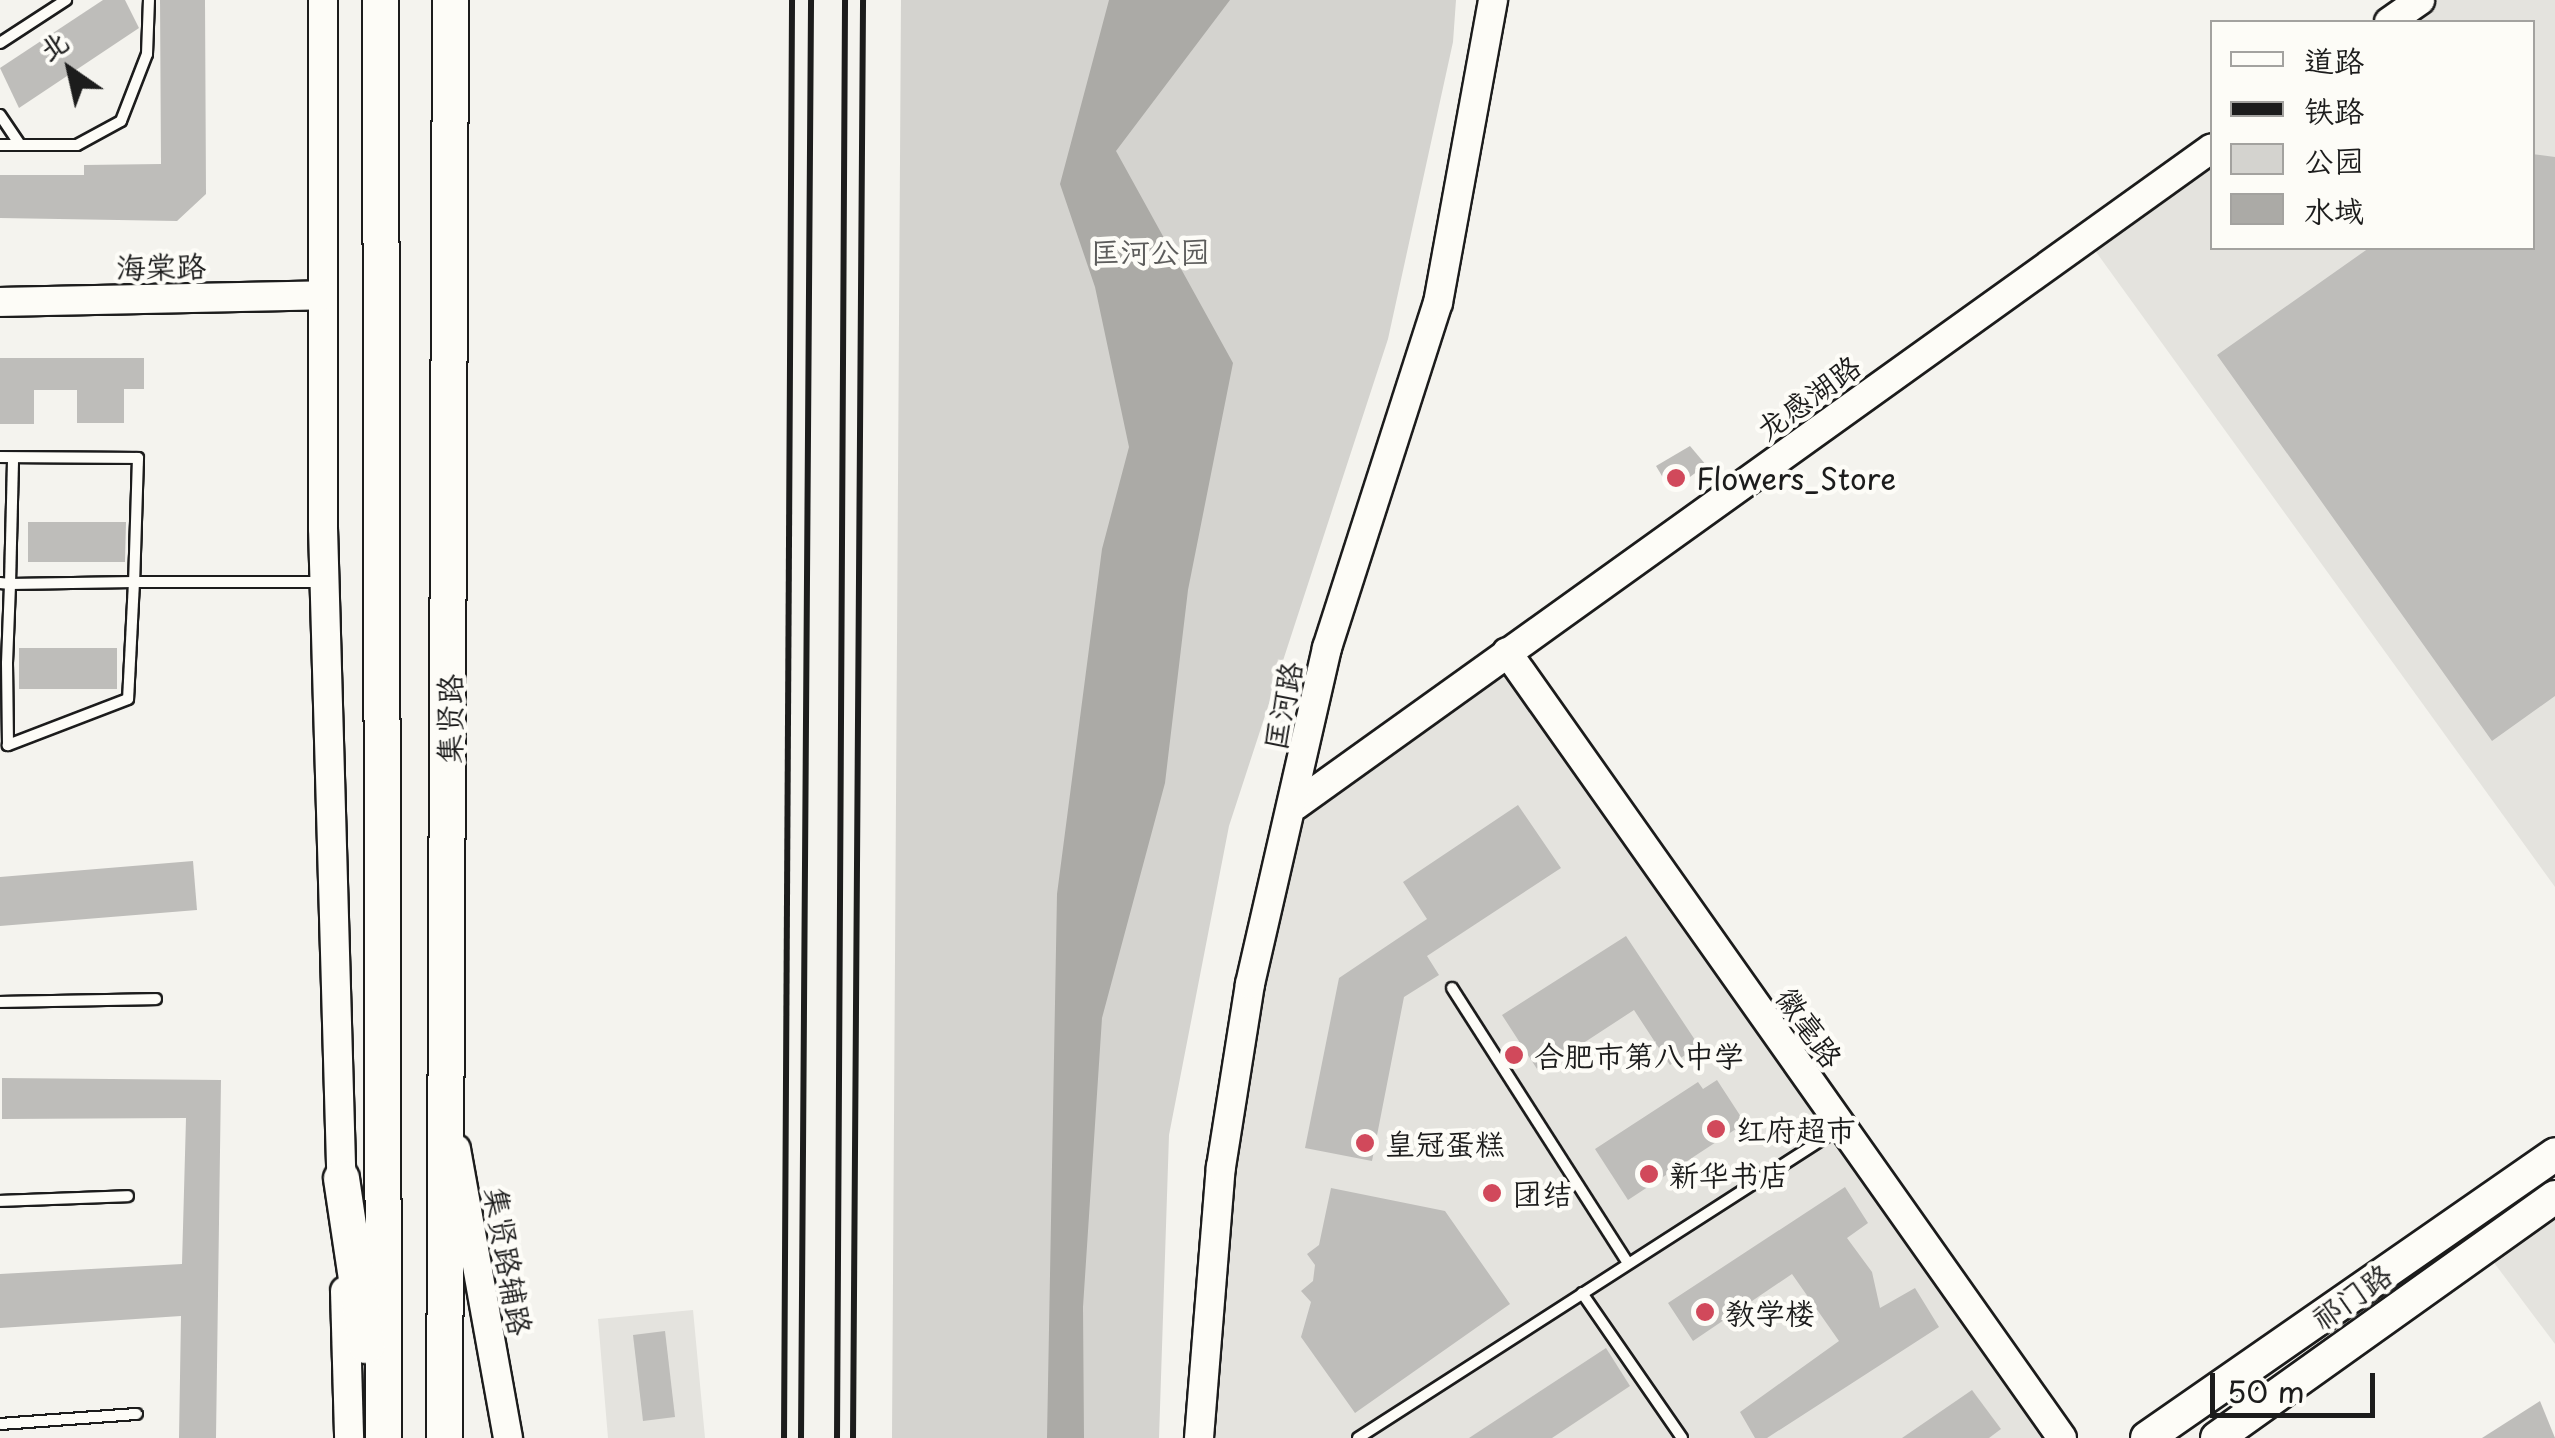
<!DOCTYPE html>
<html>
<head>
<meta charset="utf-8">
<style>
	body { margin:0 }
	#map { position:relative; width:2555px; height:1438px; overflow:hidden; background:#f4f3ee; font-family:"Playpen Sans","LXGW WenKai TC",sans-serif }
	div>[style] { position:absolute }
	.built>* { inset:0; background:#e4e3de }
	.green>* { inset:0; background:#d4d3cf }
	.water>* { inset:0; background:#abaaa6 }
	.building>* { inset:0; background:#bebdba }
	.roads { filter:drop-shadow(2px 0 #1c1c1c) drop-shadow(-2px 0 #1c1c1c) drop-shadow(0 2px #1c1c1c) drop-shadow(0 -2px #1c1c1c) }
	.service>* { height:10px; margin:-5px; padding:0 5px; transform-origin:5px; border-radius:5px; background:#fdfcf7 }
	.tertiary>* { height:28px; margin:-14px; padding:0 14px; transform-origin:14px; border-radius:14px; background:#fdfcf7 }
	.primary>* { height:32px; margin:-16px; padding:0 16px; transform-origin:16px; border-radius:16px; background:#fdfcf7 }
	.trunk>* { height:35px; margin:-17.5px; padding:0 17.5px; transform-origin:17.5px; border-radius:17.5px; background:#fdfcf7 }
	.rail>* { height:6px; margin:-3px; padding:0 3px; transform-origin:3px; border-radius:3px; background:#1c1c1c }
	.dots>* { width:28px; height:28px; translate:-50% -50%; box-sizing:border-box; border:5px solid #fdfcf7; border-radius:50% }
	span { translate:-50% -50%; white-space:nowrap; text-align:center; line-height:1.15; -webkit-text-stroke:9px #fdfcf7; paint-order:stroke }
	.park-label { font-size:30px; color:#5c5c5b }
	.street-label { font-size:30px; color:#1c1c1c }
	.poi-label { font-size:30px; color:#1c1c1c }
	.left { translate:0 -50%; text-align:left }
	.legend { position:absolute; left:2210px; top:20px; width:325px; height:230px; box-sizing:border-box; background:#fdfcf7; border:2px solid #a3a29f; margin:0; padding:12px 18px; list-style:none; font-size:30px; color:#1c1c1c }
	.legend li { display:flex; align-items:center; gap:20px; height:50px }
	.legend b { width:50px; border:2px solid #a3a29f }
	.north { position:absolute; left:20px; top:20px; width:100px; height:100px; -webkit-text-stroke:8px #fdfcf7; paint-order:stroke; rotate:326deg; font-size:28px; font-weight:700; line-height:40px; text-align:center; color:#1c1c1c }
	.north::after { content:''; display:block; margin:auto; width:35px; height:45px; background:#1c1c1c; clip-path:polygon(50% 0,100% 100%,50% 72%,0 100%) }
	.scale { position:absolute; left:2210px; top:1373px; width:165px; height:45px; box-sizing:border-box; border:5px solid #1c1c1c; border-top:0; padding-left:12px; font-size:30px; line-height:35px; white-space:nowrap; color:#1c1c1c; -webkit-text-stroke:8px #fdfcf7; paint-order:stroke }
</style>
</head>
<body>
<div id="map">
	<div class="built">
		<div style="clip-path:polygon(2420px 0,2555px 0,2555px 887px,2086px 238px,2212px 148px,2212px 248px,2532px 248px,2532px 22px,2389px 22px)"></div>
		<div style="clip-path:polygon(1507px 652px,2062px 1438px,1199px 1438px,1221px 1167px,1296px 805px)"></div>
		<div style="clip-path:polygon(2555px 1197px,2555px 1344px,2483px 1248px)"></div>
		<div style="clip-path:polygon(693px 1310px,705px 1438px,608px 1438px,598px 1319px)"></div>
	</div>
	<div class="green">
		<div style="clip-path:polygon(901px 0,1456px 0,1453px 42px,1388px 339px,1229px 826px,1169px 1135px,1159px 1438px,892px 1438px)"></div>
	</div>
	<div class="water">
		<div style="clip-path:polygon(1109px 0,1230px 0,1116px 151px,1233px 363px,1188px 590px,1165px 783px,1102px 1018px,1083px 1307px,1084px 1438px,1047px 1438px,1057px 894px,1102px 549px,1129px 447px,1095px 287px,1060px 184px)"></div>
	</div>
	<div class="building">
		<div style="clip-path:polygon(103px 0,125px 0,139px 28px,19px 108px,0 68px)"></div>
		<div style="clip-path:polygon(160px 0,205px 0,206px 194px,177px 221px,0 218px,0 175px,84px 175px,84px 165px,161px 164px)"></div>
		<div style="clip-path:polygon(2532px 154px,2555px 157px,2555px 696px,2492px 741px,2217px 355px,2369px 248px,2532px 248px)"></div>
		<div style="clip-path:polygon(0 358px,144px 358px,144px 389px,124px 389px,124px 423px,77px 423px,77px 390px,34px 390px,34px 424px,0 424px)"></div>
		<div style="clip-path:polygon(1690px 446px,1706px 465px,1671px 491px,1656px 466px)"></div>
		<div style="clip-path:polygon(28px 522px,126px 522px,125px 562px,28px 562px)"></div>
		<div style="clip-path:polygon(19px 648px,117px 648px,117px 689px,19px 689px)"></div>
		<div style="clip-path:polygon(1518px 805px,1561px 868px,1427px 956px,1439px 975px,1404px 997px,1372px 1161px,1305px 1148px,1339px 978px,1427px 919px,1403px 882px)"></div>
		<div style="clip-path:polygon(193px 861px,197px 910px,0 926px,0 877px)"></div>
		<div style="clip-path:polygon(1626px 936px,1699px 1046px,1670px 1065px,1634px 1010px,1539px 1072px,1502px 1015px)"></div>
		<div style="clip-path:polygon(2px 1078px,221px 1080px,216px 1438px,179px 1438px,181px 1316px,0 1328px,0 1274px,182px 1264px,186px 1118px,2px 1119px)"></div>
		<div style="clip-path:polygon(1717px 1080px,1745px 1123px,1628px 1200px,1595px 1149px,1698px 1082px,1703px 1089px)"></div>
		<div style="clip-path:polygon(1845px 1187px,1868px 1223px,1847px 1238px,1872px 1272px,1880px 1308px,1915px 1288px,1939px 1327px,1767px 1438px,1755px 1438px,1740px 1412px,1839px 1341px,1792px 1274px,1693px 1341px,1668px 1303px)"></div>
		<div style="clip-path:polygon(1331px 1188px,1445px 1211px,1510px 1304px,1355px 1413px,1301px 1337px,1311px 1302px,1301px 1291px,1313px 1281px,1315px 1265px,1307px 1254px,1319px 1245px)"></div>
		<div style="clip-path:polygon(665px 1331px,675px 1417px,643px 1421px,633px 1335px)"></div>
		<div style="clip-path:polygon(1606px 1348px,1630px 1386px,1552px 1438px,1469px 1438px)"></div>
		<div style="clip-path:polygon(1972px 1390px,2001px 1429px,1989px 1438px,1902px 1438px)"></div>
		<div style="clip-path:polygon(2540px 1401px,2555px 1438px,2482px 1438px)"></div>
	</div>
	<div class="roads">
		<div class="service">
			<div style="left:0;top:43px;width:79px;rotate:-33.1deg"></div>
			<div style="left:0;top:115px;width:36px;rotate:56deg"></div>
			<div style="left:0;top:145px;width:77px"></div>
			<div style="left:77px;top:145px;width:50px;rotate:-28.6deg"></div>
			<div style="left:121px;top:121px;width:72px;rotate:-68.8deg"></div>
			<div style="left:147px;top:54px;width:54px;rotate:-87.9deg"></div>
			<div style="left:0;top:457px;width:138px;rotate:0.4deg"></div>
			<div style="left:138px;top:458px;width:124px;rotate:91.8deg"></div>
			<div style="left:134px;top:582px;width:188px"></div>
			<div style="left:0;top:583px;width:10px;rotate:6deg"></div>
			<div style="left:10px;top:584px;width:124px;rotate:-0.9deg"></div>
			<div style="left:134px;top:582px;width:117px;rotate:92.9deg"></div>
			<div style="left:128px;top:699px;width:129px;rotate:159deg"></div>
			<div style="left:8px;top:745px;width:82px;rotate:-90.7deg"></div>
			<div style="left:7px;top:663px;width:79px;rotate:-87.8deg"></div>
			<div style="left:10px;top:584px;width:126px;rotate:-88.6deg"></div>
			<div style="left:1452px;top:988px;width:326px;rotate:57.4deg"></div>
			<div style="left:0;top:1002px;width:156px;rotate:-1.1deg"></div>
			<div style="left:0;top:1201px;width:128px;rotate:-2.2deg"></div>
			<div style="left:1582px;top:1293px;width:176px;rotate:55.4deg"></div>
			<div style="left:0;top:1424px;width:137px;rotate:-4.2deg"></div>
			<div style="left:1358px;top:1438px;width:573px;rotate:-32.75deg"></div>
		</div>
		<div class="tertiary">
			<div style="left:323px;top:0;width:528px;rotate:90deg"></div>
			<div style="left:323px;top:528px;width:670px;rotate:88.38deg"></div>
			<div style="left:2389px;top:22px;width:38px;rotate:-35deg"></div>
			<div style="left:0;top:302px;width:323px;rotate:-1.2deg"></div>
			<div style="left:1507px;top:652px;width:962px;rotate:54.77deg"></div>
			<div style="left:1296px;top:805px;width:1127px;rotate:-35.65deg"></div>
			<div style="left:456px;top:1149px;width:294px;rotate:79.8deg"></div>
			<div style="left:345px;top:1291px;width:147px;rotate:88.4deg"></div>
			<div style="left:1199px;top:1438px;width:272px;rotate:-85.4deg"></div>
			<div style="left:1221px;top:1167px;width:185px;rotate:-81deg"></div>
			<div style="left:1250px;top:984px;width:345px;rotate:-77.1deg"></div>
			<div style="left:1327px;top:648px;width:362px;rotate:-72.2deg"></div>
			<div style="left:1438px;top:303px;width:308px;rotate:-79.7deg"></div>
		</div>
		<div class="primary">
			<div style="left:2147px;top:1438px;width:497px;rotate:-34.8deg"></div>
			<div style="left:2217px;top:1438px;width:415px;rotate:-35.5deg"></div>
		</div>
		<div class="trunk">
			<div style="left:380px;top:0;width:1438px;rotate:89.88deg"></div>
			<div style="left:341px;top:1178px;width:169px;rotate:81.5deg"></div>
			<div style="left:444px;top:1438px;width:1438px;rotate:-89.76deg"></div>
		</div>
	</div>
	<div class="rail">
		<div style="left:784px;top:1438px;width:1438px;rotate:-89.68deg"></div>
		<div style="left:801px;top:1438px;width:1438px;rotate:-89.6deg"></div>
		<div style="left:837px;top:1438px;width:1438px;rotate:-89.68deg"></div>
		<div style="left:853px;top:1438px;width:1438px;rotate:-89.6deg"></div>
	</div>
	<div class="dots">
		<div style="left:1676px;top:478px;background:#d1495b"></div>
		<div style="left:1514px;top:1055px;background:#d1495b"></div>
		<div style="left:1716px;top:1129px;background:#d1495b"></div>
		<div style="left:1365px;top:1143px;background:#d1495b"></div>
		<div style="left:1649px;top:1174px;background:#d1495b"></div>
		<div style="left:1492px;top:1193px;background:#d1495b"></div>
		<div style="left:1705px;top:1312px;background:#d1495b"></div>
	</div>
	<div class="park-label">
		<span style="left:1150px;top:251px">匡河公园</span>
	</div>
	<div class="street-label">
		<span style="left:161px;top:266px;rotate:-1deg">海棠路</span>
		<span style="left:1808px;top:397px;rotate:-36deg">龙感湖路</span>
		<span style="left:1282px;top:706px;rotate:-79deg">匡河路</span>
		<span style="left:449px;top:719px;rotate:-90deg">集贤路</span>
		<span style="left:1810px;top:1027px;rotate:55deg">徽毫路</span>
		<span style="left:509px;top:1261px;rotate:80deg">集贤路辅路</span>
		<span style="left:2351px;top:1296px;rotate:-35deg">祁门路</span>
	</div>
	<div class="poi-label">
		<span class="left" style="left:1696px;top:478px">Flowers_Store</span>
		<span class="left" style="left:1534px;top:1055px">合肥市第八中学</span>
		<span class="left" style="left:1736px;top:1129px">红府超市</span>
		<span class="left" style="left:1385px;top:1143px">皇冠蛋糕</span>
		<span class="left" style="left:1669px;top:1174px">新华书店</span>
		<span class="left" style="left:1512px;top:1193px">团结</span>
		<span class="left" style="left:1725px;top:1312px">教学楼</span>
	</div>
	<ul class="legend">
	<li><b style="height:12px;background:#fdfcf7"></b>道路</li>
	<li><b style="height:12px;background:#1c1c1c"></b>铁路</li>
	<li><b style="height:28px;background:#d4d3cf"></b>公园</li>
	<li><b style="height:28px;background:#abaaa6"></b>水域</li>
	</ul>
	<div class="north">北</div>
	<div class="scale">50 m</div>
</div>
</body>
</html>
